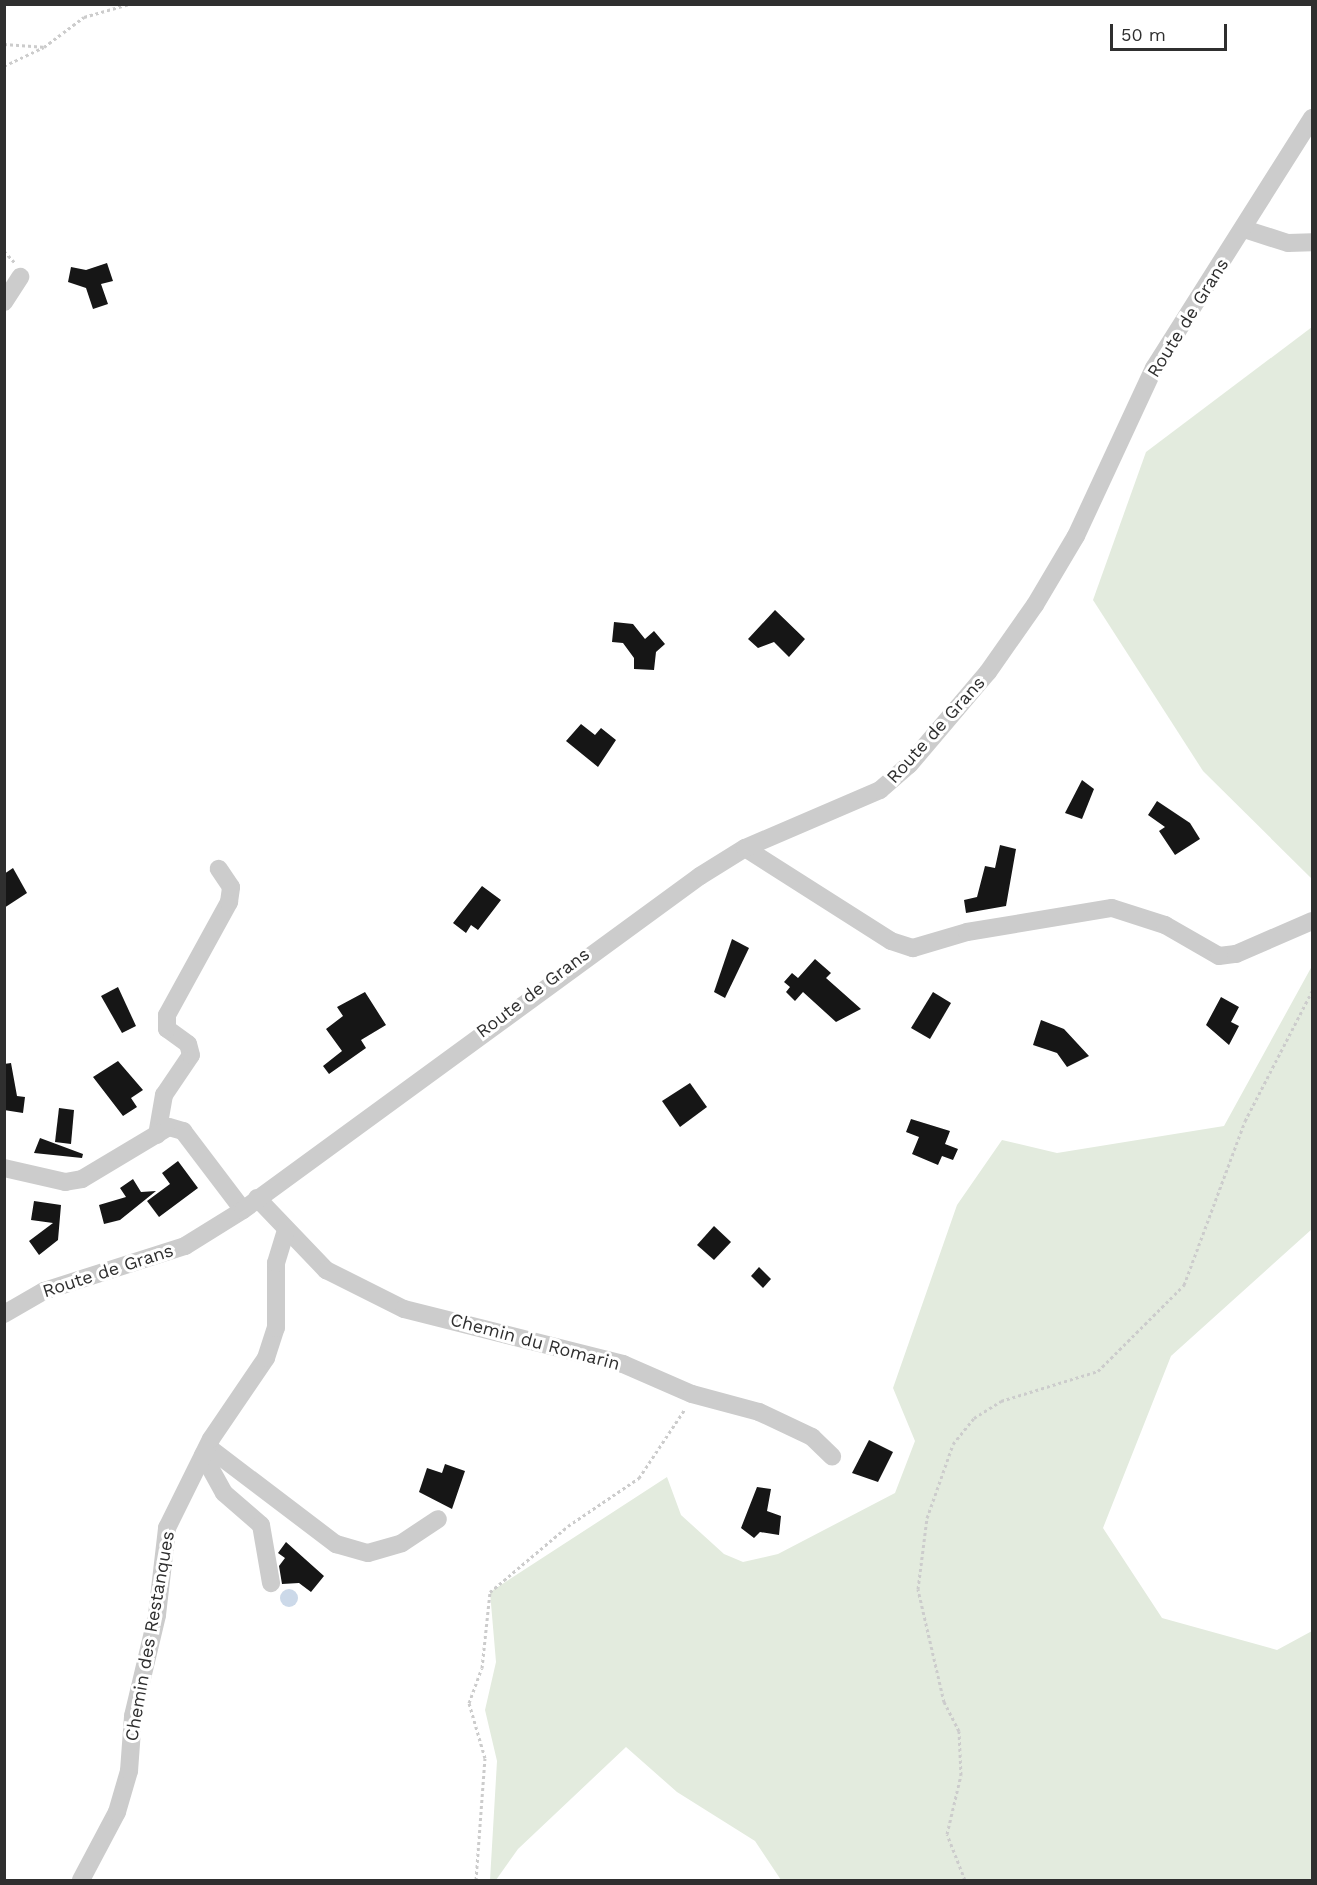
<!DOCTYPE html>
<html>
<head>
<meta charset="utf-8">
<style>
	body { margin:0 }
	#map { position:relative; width:1317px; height:1885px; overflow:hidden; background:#fff; font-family:"Work Sans",sans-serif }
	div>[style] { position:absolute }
	.green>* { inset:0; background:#e3ebde }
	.water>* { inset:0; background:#ccd9e9 }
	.round { border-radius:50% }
	.building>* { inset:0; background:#161616 }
	.path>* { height:3px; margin-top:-1.5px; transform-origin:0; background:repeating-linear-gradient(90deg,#ccc 0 3px,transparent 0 6px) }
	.minor>* { height:18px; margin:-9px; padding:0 9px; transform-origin:9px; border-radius:9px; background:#ccc }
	span { translate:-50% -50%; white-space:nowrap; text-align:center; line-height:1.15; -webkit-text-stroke:6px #fff; paint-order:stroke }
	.street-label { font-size:18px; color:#2f2f2f }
	.frame { position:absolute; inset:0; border:6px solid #2f2f2f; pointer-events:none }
	.scale { position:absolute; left:1110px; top:24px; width:117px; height:27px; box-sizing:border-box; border:3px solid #2f2f2f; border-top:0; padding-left:8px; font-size:18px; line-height:21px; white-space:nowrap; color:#2f2f2f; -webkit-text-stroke:4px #fff; paint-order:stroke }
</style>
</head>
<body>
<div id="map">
	<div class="green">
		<div style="clip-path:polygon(1312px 327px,1312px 879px,1203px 771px,1093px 600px,1146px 452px)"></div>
		<div style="clip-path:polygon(1312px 966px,1312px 1229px,1171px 1356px,1103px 1528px,1162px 1618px,1277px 1650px,1312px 1631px,1312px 1880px,781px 1880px,755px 1841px,677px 1792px,626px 1747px,518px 1849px,496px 1880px,490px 1880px,497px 1761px,485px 1710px,496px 1662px,490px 1592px,667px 1477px,681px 1515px,724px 1554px,743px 1562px,778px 1554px,895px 1493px,915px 1441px,893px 1388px,957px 1205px,1002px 1140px,1057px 1153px,1224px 1126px)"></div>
	</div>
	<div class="water">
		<div class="round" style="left:280px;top:1589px;width:18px;height:18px"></div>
	</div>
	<div class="building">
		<div style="clip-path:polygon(107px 263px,113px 281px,101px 284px,108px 304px,93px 309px,86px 288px,68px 282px,71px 267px,86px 270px)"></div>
		<div style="clip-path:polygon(775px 610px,805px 639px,789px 657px,774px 642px,758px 648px,748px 639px)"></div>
		<div style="clip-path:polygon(614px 622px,633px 624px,645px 639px,654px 631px,665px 644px,656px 652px,654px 670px,634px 669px,634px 658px,623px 643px,612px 642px)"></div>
		<div style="clip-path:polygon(581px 724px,595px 735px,601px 728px,616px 740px,598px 767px,566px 741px)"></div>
		<div style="clip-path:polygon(1082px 780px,1094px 789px,1082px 819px,1065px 813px)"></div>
		<div style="clip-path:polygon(1157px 801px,1190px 823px,1200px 839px,1175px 855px,1159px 831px,1165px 827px,1148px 815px)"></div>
		<div style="clip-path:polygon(1000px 845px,1016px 849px,1006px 906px,966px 913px,964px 900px,977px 897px,985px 866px,995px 868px)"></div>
		<div style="clip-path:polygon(13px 868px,27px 893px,4px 908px,4px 874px)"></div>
		<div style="clip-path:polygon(482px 886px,501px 900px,478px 930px,471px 925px,466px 933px,453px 923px)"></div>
		<div style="clip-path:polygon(732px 939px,749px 948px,725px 998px,714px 992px)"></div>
		<div style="clip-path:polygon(815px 959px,831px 973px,826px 978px,861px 1009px,836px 1022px,803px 992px,795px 1001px,786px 992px,790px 987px,784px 982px,792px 973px,798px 978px)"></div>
		<div style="clip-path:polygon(118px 987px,136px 1026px,122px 1033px,101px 996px)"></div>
		<div style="clip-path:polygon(365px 992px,386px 1025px,361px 1040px,366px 1048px,329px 1074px,323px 1066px,342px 1051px,326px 1029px,343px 1016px,337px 1007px)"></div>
		<div style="clip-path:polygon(933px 992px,951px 1003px,930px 1039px,911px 1028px)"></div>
		<div style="clip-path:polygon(1221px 997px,1239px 1007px,1231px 1022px,1239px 1026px,1229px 1045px,1206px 1025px)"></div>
		<div style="clip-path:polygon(1041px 1020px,1064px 1029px,1089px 1056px,1067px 1067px,1057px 1053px,1033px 1045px)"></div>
		<div style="clip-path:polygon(118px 1061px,143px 1090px,131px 1098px,137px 1107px,123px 1116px,93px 1077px)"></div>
		<div style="clip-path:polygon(11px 1063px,17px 1096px,25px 1097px,23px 1113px,4px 1110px,4px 1064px)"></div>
		<div style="clip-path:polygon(690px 1083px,707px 1107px,680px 1127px,662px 1101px)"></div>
		<div style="clip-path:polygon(59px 1108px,74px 1110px,71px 1144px,55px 1142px)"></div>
		<div style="clip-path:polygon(911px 1119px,950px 1131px,945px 1144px,958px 1149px,953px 1160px,942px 1156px,938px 1165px,912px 1154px,919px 1137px,906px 1132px)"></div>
		<div style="clip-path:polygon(40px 1138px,83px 1154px,82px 1158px,34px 1153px)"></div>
		<div style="clip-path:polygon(178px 1161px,198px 1188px,159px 1217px,147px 1201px,170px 1184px,162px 1173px)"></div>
		<div style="clip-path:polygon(133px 1179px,141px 1192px,156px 1191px,120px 1220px,104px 1224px,99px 1205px,126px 1197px,120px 1188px)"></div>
		<div style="clip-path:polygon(34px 1201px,61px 1205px,58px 1240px,39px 1255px,29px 1241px,53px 1223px,31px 1220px)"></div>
		<div style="clip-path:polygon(714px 1226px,731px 1242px,714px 1260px,697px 1245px)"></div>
		<div style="clip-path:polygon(759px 1267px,771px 1279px,763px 1288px,751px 1276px)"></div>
		<div style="clip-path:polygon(869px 1440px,893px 1452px,878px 1482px,852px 1473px)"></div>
		<div style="clip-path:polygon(445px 1464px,465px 1471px,452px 1509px,419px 1492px,427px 1468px,442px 1473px)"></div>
		<div style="clip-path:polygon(757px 1487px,771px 1489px,767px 1511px,781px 1516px,779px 1535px,760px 1532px,754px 1538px,741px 1528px)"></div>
		<div style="clip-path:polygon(286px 1542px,324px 1576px,311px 1592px,299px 1583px,282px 1584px,279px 1566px,285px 1558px,278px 1553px)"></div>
	</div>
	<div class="path">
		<div style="left:4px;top:44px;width:39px;rotate:4deg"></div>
		<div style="left:4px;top:66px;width:44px;rotate:-25.4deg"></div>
		<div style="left:44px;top:47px;width:50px;rotate:-36.9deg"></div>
		<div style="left:84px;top:17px;width:47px;rotate:-16.1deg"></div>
		<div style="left:4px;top:251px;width:16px;rotate:47deg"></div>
		<div style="left:476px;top:1880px;width:122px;rotate:-85.8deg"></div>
		<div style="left:485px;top:1758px;width:57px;rotate:-106.2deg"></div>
		<div style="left:469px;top:1703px;width:37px;rotate:-70deg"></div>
		<div style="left:482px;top:1668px;width:76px;rotate:-84deg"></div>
		<div style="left:490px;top:1592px;width:102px;rotate:-40.2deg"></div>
		<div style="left:568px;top:1526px;width:86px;rotate:-34.1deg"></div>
		<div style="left:639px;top:1478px;width:83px;rotate:-56.3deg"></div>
		<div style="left:965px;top:1880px;width:49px;rotate:-111.4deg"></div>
		<div style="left:947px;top:1834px;width:61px;rotate:-76.7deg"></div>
		<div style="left:961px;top:1775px;width:44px;rotate:-92.6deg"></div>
		<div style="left:959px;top:1731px;width:33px;rotate:-117deg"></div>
		<div style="left:944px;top:1702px;width:116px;rotate:-103deg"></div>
		<div style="left:918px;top:1589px;width:72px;rotate:-82.8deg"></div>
		<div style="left:927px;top:1518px;width:78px;rotate:-70.6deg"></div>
		<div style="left:953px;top:1444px;width:33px;rotate:-51deg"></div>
		<div style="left:974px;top:1418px;width:32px;rotate:-32deg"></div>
		<div style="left:1001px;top:1401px;width:102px;rotate:-17.2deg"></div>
		<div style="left:1098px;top:1371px;width:122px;rotate:-45deg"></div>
		<div style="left:1184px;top:1285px;width:175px;rotate:-69.6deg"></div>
		<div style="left:1245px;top:1121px;width:146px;rotate:-62.7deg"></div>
	</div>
	<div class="minor">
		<div style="left:1244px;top:229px;width:46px;rotate:17.7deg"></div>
		<div style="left:1288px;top:243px;width:24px;rotate:-2deg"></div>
		<div style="left:4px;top:302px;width:30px;rotate:-57deg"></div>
		<div style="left:745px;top:848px;width:173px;rotate:32.5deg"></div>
		<div style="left:891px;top:941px;width:23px;rotate:18deg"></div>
		<div style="left:913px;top:948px;width:56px;rotate:-16.5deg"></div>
		<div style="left:967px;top:932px;width:147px;rotate:-9.4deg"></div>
		<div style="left:1112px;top:908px;width:56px;rotate:17.8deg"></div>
		<div style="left:1165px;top:925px;width:62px;rotate:29.9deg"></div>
		<div style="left:1219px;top:956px;width:17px;rotate:-7deg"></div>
		<div style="left:1236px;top:954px;width:83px;rotate:-23.5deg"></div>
		<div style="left:157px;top:1135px;width:41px;rotate:-80.1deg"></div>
		<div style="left:164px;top:1095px;width:48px;rotate:-56deg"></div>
		<div style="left:191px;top:1055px;width:11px;rotate:-105deg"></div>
		<div style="left:188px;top:1044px;width:26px;rotate:-144deg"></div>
		<div style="left:167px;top:1029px;width:14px;rotate:-90deg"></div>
		<div style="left:167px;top:1015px;width:129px;rotate:-61.2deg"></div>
		<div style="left:229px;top:902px;width:15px;rotate:-82deg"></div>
		<div style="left:231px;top:887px;width:22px;rotate:-124deg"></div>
		<div style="left:4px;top:1168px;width:63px;rotate:12.9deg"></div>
		<div style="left:65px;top:1182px;width:17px;rotate:-10deg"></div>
		<div style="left:82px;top:1179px;width:101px;rotate:-30.9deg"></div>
		<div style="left:169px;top:1127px;width:15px;rotate:16deg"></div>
		<div style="left:183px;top:1131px;width:99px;rotate:52.8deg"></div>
		<div style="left:257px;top:1198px;width:100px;rotate:46.2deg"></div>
		<div style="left:326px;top:1270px;width:87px;rotate:26.6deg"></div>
		<div style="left:404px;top:1309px;width:226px;rotate:14.1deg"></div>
		<div style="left:623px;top:1364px;width:75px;rotate:23.5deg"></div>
		<div style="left:692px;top:1394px;width:69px;rotate:15deg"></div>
		<div style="left:759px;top:1412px;width:59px;rotate:25.3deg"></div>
		<div style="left:812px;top:1437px;width:28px;rotate:44deg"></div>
		<div style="left:4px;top:1314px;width:46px;rotate:-29.9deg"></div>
		<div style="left:44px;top:1291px;width:148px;rotate:-17.7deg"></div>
		<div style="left:185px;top:1246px;width:68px;rotate:-31.8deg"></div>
		<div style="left:243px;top:1210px;width:566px;rotate:-36.16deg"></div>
		<div style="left:700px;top:876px;width:53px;rotate:-31.9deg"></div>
		<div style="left:745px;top:848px;width:147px;rotate:-23.2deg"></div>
		<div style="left:880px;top:790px;width:38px;rotate:-41deg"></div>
		<div style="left:909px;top:765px;width:122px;rotate:-49.7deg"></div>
		<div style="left:988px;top:672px;width:82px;rotate:-55deg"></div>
		<div style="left:1035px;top:605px;width:80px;rotate:-59.3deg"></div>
		<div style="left:1076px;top:536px;width:185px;rotate:-65.1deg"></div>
		<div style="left:1154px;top:368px;width:296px;rotate:-57.7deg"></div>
		<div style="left:208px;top:1447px;width:161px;rotate:37.2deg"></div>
		<div style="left:336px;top:1544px;width:33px;rotate:16deg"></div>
		<div style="left:368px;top:1553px;width:35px;rotate:-16deg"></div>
		<div style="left:402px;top:1543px;width:43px;rotate:-33.7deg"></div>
		<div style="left:203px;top:1455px;width:43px;rotate:61.1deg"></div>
		<div style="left:224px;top:1493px;width:49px;rotate:40.9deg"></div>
		<div style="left:261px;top:1525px;width:59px;rotate:80.2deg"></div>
		<div style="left:81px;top:1880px;width:77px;rotate:-62.1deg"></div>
		<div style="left:117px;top:1812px;width:43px;rotate:-73.7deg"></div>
		<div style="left:129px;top:1771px;width:55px;rotate:-85.8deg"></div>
		<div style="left:133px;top:1716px;width:104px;rotate:-76.6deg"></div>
		<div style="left:157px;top:1615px;width:88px;rotate:-83.4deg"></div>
		<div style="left:167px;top:1528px;width:99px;rotate:-63.7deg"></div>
		<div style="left:211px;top:1439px;width:98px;rotate:-55.8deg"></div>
		<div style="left:266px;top:1358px;width:32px;rotate:-72deg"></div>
		<div style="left:276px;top:1328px;width:65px;rotate:-90deg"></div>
		<div style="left:276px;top:1263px;width:34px;rotate:-73deg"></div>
	</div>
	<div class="street-label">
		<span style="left:1188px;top:318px;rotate:-58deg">Route de Grans</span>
		<span style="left:936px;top:730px;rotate:-48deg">Route de Grans</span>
		<span style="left:533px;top:993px;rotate:-37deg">Route de Grans</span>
		<span style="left:108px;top:1271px;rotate:-18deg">Route de Grans</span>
		<span style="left:535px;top:1342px;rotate:15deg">Chemin du Romarin</span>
		<span style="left:150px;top:1636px;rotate:-80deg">Chemin des Restanques</span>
	</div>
	<div class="frame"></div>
	<div class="scale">50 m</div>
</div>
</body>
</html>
